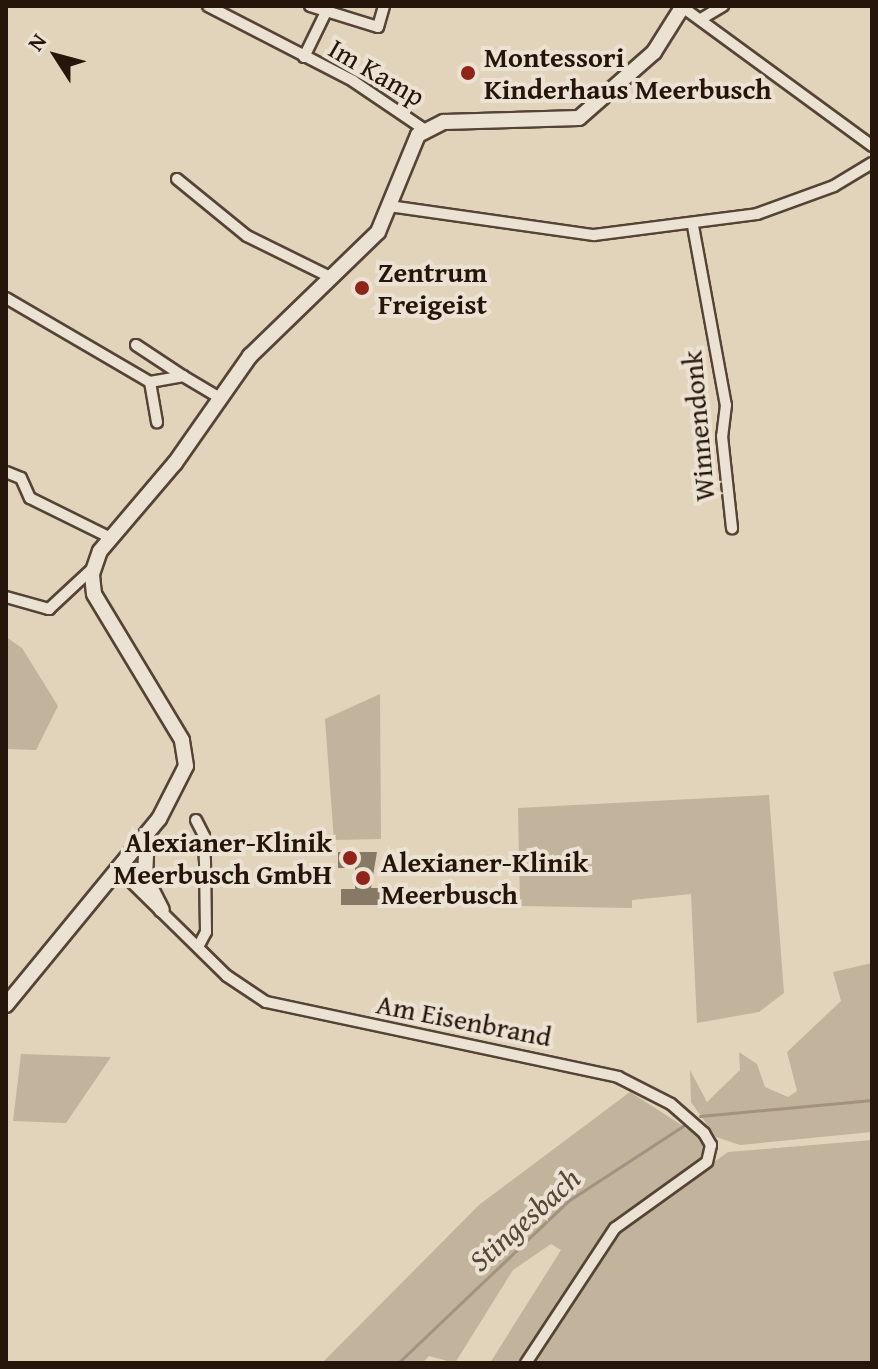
<!DOCTYPE html>
<html>
<head>
<meta charset="utf-8">
<style>
	body { margin:0 }
	#map { position:relative; width:878px; height:1369px; overflow:hidden; background:#e2d3bb; font-family:"Gentium Book Plus",serif }
	div>[style] { position:absolute }
	.green>* { inset:0; background:#c2b39d }
	.stream>* { height:3px; margin:-1.5px; padding:0 1.5px; transform-origin:1.5px; border-radius:1.5px; background:#a2927f }
	.building>* { inset:0; background:#887866 }
	.roads { filter:drop-shadow(2px 0 #554436) drop-shadow(-2px 0 #554436) drop-shadow(0 2px #554436) drop-shadow(0 -2px #554436) }
	.minor>* { height:10px; margin:-5px; padding:0 5px; transform-origin:5px; border-radius:5px; background:#ece2d3 }
	.secondary>* { height:14px; margin:-7px; padding:0 7px; transform-origin:7px; border-radius:7px; background:#ece2d3 }
	.dots>* { width:22px; height:22px; translate:-50% -50%; box-sizing:border-box; border:4px solid #ece2d3; border-radius:50% }
	span { translate:-50% -50%; white-space:nowrap; text-align:center; line-height:1.15; -webkit-text-stroke:8px #ece2d3; paint-order:stroke }
	.poi-label { font-size:28px; color:#26150a; font-weight:700 }
	.left { translate:0 -50%; text-align:left }
	.right { translate:-100% -50%; text-align:right }
	.street-label { font-size:28px; color:#26150a }
	.water-label { font-size:30px; color:#584739; font-style:italic }
	.frame { position:absolute; inset:0; border:8px solid #26150a; pointer-events:none }
	.north { position:absolute; left:16px; top:16px; width:80px; height:80px; -webkit-text-stroke:6px #ece2d3; paint-order:stroke; rotate:306deg; font-size:22px; font-weight:700; line-height:32px; text-align:center; color:#26150a }
	.north::after { content:''; display:block; margin:auto; width:28px; height:36px; background:#26150a; clip-path:polygon(50% 0,100% 100%,50% 72%,0 100%) }
</style>
</head>
<body>
<div id="map">
	<div class="green">
		<div style="clip-path:polygon(6px 637px,22px 648px,58px 706px,36px 750px,6px 749px)"></div>
		<div style="clip-path:polygon(380px 694px,381px 839px,334px 840px,325px 719px)"></div>
		<div style="clip-path:polygon(769px 795px,784px 993px,759px 1012px,697px 1023px,691px 894px,632px 900px,632px 908px,520px 906px,518px 808px)"></div>
		<div style="clip-path:polygon(872px 963px,872px 1132px,740px 1145px,716px 1137px,691px 1102px,690px 1070px,707px 1102px,740px 1070px,739px 1052px,757px 1064px,765px 1087px,788px 1097px,797px 1091px,787px 1052px,841px 1001px,833px 972px)"></div>
		<div style="clip-path:polygon(21px 1054px,111px 1057px,66px 1123px,13px 1121px)"></div>
		<div style="clip-path:polygon(630px 1092px,719px 1149px,619px 1219px,583px 1267px,588px 1271px,612px 1236px,728px 1152px,872px 1140px,872px 1363px,490px 1363px,561px 1250px,551px 1244px,513px 1270px,455px 1363px,429px 1356px,422px 1363px,322px 1363px,479px 1205px)"></div>
	</div>
	<div class="stream">
		<div style="left:700px;top:1116px;width:173px;rotate:-5.3deg"></div>
		<div style="left:398px;top:1363px;width:235px;rotate:-43.6deg"></div>
		<div style="left:568px;top:1201px;width:145px;rotate:-33.1deg"></div>
	</div>
	<div class="building">
		<div style="clip-path:polygon(338px 852px,377px 852px,371px 888px,382px 888px,382px 905px,341px 905px,341px 889px,355px 889px,355px 868px,338px 868px)"></div>
	</div>
	<div class="roads">
		<div class="minor">
			<div style="left:208px;top:6px;width:163px;rotate:27.3deg"></div>
			<div style="left:353px;top:81px;width:87px;rotate:34.2deg"></div>
			<div style="left:310px;top:6px;width:71px;rotate:17.2deg"></div>
			<div style="left:378px;top:27px;width:22px;rotate:-74deg"></div>
			<div style="left:681px;top:6px;width:237px;rotate:36.2deg"></div>
			<div style="left:701px;top:19px;width:26px;rotate:-31deg"></div>
			<div style="left:304px;top:57px;width:48px;rotate:-64deg"></div>
			<div style="left:177px;top:179px;width:90px;rotate:39.2deg"></div>
			<div style="left:247px;top:236px;width:95px;rotate:26.3deg"></div>
			<div style="left:389px;top:206px;width:207px;rotate:8.1deg"></div>
			<div style="left:594px;top:235px;width:164px;rotate:-7.3deg"></div>
			<div style="left:757px;top:214px;width:82px;rotate:-20deg"></div>
			<div style="left:834px;top:186px;width:44px;rotate:-31.2deg"></div>
			<div style="left:693px;top:226px;width:182px;rotate:79.6deg"></div>
			<div style="left:726px;top:405px;width:31px;rotate:97deg"></div>
			<div style="left:722px;top:436px;width:93px;rotate:83.8deg"></div>
			<div style="left:6px;top:298px;width:167px;rotate:30.3deg"></div>
			<div style="left:150px;top:382px;width:41px;rotate:80.1deg"></div>
			<div style="left:136px;top:345px;width:56px;rotate:33.4deg"></div>
			<div style="left:150px;top:382px;width:34px;rotate:-10deg"></div>
			<div style="left:183px;top:376px;width:43px;rotate:30.7deg"></div>
			<div style="left:6px;top:472px;width:16px;rotate:22deg"></div>
			<div style="left:21px;top:478px;width:22px;rotate:66deg"></div>
			<div style="left:30px;top:498px;width:90px;rotate:26.3deg"></div>
			<div style="left:6px;top:597px;width:45px;rotate:15.6deg"></div>
			<div style="left:49px;top:609px;width:60px;rotate:-43deg"></div>
			<div style="left:196px;top:820px;width:18px;rotate:63deg"></div>
			<div style="left:204px;top:836px;width:25px;rotate:88deg"></div>
			<div style="left:205px;top:861px;width:71px;rotate:89.2deg"></div>
			<div style="left:206px;top:932px;width:17px;rotate:118deg"></div>
			<div style="left:118px;top:869px;width:153px;rotate:44.5deg"></div>
			<div style="left:227px;top:976px;width:47px;rotate:33.7deg"></div>
			<div style="left:266px;top:1002px;width:360px;rotate:12deg"></div>
			<div style="left:618px;top:1077px;width:59px;rotate:27deg"></div>
			<div style="left:671px;top:1104px;width:44px;rotate:41.3deg"></div>
			<div style="left:704px;top:1133px;width:14px;rotate:60deg"></div>
			<div style="left:711px;top:1145px;width:17px;rotate:103deg"></div>
			<div style="left:707px;top:1162px;width:113px;rotate:144.3deg"></div>
			<div style="left:615px;top:1228px;width:162px;rotate:123.4deg"></div>
		</div>
		<div class="secondary">
			<div style="left:147px;top:835px;width:42px;rotate:92.7deg"></div>
			<div style="left:145px;top:877px;width:37px;rotate:63deg"></div>
			<div style="left:6px;top:1005px;width:241px;rotate:-50.6deg"></div>
			<div style="left:159px;top:819px;width:59px;rotate:-63deg"></div>
			<div style="left:186px;top:766px;width:26px;rotate:-99deg"></div>
			<div style="left:182px;top:740px;width:170px;rotate:-121.1deg"></div>
			<div style="left:94px;top:594px;width:20px;rotate:-96deg"></div>
			<div style="left:92px;top:574px;width:24px;rotate:-71deg"></div>
			<div style="left:100px;top:551px;width:116px;rotate:-49.6deg"></div>
			<div style="left:175px;top:463px;width:131px;rotate:-55deg"></div>
			<div style="left:250px;top:356px;width:178px;rotate:-44.1deg"></div>
			<div style="left:378px;top:232px;width:105px;rotate:-67.6deg"></div>
			<div style="left:418px;top:135px;width:29px;rotate:-27deg"></div>
			<div style="left:444px;top:122px;width:135px;rotate:-1.7deg"></div>
			<div style="left:579px;top:118px;width:100px;rotate:-41.3deg"></div>
			<div style="left:654px;top:52px;width:54px;rotate:-57.8deg"></div>
		</div>
	</div>
	<div class="dots">
		<div style="left:468px;top:73px;background:#8f2418"></div>
		<div style="left:362px;top:288px;background:#8f2418"></div>
		<div style="left:350px;top:858px;background:#8f2418"></div>
		<div style="left:363px;top:878px;background:#8f2418"></div>
	</div>
	<div class="poi-label">
		<span class="left" style="left:484px;top:73px">Montessori<br>Kinderhaus Meerbusch</span>
		<span class="left" style="left:378px;top:288px">Zentrum<br>Freigeist</span>
		<span class="right" style="left:332px;top:858px">Alexianer-Klinik<br>Meerbusch GmbH</span>
		<span class="left" style="left:381px;top:878px">Alexianer-Klinik<br>Meerbusch</span>
	</div>
	<div class="street-label">
		<span style="left:377px;top:72px;rotate:30deg">Im Kamp</span>
		<span style="left:698px;top:426px;rotate:-95deg">Winnendonk</span>
		<span style="left:464px;top:1020px;rotate:11deg">Am Eisenbrand</span>
	</div>
	<div class="water-label">
		<span style="left:524px;top:1219px;rotate:-42deg">Stingesbach</span>
	</div>
	<div class="frame"></div>
	<div class="north">N</div>
</div>
</body>
</html>
